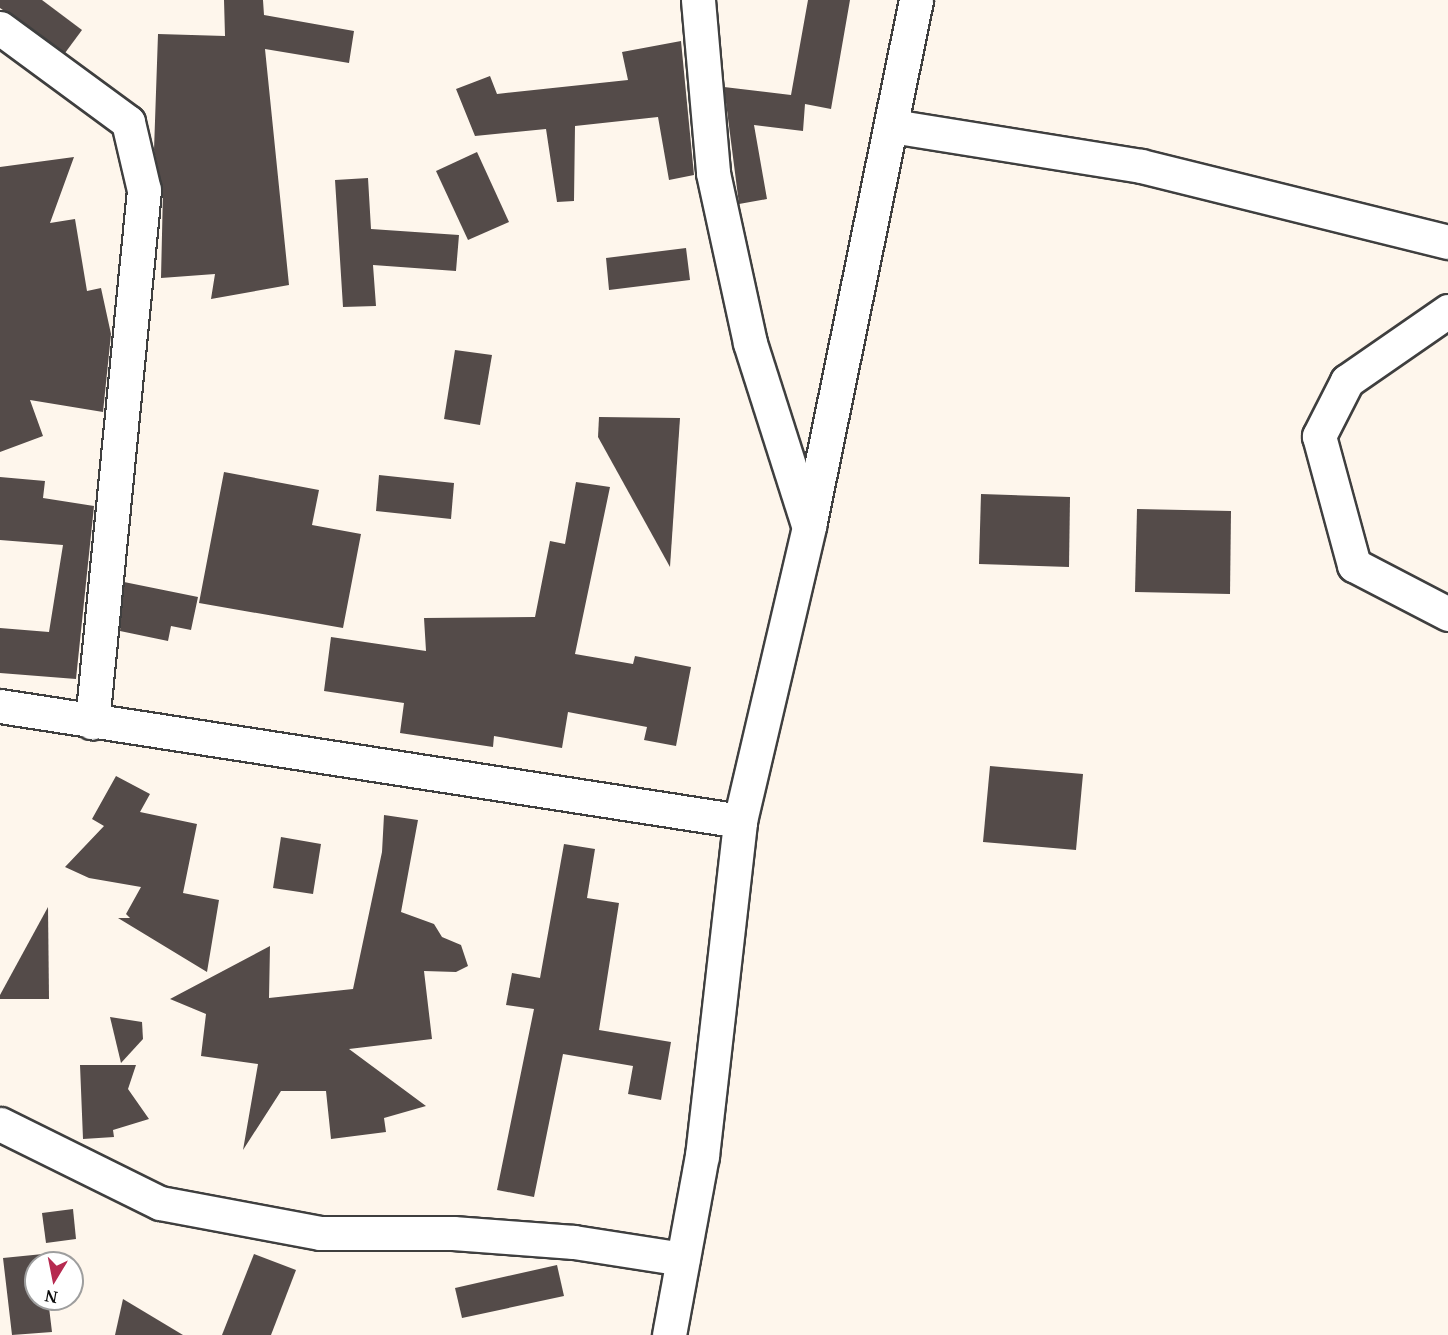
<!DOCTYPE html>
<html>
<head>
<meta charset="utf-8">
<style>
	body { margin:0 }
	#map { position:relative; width:1448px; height:1335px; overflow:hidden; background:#fef6ec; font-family:"Noto Serif",serif }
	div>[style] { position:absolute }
	.building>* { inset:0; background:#544b49 }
	.roads { filter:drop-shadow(2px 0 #3f3f3f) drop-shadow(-2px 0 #3f3f3f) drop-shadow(0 2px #3f3f3f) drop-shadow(0 -2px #3f3f3f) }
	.street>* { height:33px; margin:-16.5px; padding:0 16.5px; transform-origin:16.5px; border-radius:16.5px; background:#fff }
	span { translate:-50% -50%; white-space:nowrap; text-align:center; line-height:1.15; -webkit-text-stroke:6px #fff; paint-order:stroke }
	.north { position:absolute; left:24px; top:1251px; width:60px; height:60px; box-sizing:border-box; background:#fff; border:2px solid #9e9e9e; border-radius:50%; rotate:190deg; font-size:16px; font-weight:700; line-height:24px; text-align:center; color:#0c0c0c }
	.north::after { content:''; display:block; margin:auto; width:21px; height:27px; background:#b62a50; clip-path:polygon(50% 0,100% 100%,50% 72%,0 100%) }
</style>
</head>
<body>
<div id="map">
	<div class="building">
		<div style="clip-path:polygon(0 0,42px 0,82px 30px,65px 53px,0 8px)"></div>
		<div style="clip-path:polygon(224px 0,263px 0,264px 15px,354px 31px,349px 63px,265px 49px,289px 285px,211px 299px,215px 274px,161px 278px,163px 191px,154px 150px,158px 34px,225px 36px)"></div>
		<div style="clip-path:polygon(808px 0,850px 0,831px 109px,805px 104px,803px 131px,754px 125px,767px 199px,739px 204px,724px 87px,791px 95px)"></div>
		<div style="clip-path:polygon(681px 41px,694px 175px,669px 180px,658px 117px,575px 126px,574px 201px,557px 202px,546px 129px,475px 136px,456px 89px,490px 76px,497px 94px,628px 80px,622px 52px)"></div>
		<div style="clip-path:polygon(477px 152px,509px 222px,468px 240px,436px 171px)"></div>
		<div style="clip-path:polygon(74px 157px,50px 223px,75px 219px,87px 291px,101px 288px,111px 334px,103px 412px,30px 400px,43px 436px,0 452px,0 167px)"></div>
		<div style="clip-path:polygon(368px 178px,371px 229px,459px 235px,456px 271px,373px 265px,376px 306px,343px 307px,335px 180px)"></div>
		<div style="clip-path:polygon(686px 248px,690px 280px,609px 290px,606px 258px)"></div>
		<div style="clip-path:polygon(455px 350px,492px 355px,480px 425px,444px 419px)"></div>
		<div style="clip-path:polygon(599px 417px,680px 418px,670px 567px,598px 437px)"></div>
		<div style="clip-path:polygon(224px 472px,319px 490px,312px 525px,361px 534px,343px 628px,199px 603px)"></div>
		<div style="clip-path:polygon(379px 475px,454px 483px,451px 519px,376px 511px)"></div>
		<div style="clip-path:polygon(0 477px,45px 481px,43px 498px,94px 506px,76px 679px,0 673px,0 628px,49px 632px,63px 545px,0 540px)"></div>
		<div style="clip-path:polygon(576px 482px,610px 487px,575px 654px,633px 664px,635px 656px,691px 667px,676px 746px,644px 740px,647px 727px,568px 712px,562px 748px,494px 736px,493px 747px,400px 733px,404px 703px,324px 691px,331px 637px,426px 651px,424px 618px,535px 617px,550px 541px,565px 544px)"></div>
		<div style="clip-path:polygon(981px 494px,1070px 497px,1069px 567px,979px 564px)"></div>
		<div style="clip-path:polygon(1137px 509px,1231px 511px,1230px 594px,1135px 592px)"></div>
		<div style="clip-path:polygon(124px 582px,198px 597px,191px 630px,171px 626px,168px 641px,120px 631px)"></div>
		<div style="clip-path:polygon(990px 766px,1083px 774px,1076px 850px,983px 842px)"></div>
		<div style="clip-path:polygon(116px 776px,150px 794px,140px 812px,197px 824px,183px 893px,219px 900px,207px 972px,118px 918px,130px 918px,126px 914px,141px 887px,89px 878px,65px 867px,104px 826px,92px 819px)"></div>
		<div style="clip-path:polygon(384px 815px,418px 820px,401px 912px,434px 924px,442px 937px,461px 945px,468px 966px,456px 972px,424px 971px,432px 1039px,349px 1049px,426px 1106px,384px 1118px,386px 1132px,331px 1139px,326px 1091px,281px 1091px,243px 1150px,258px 1064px,201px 1056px,206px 1014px,170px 999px,270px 946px,269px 998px,353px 989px,382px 852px)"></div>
		<div style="clip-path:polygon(281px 837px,321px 844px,313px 894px,273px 888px)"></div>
		<div style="clip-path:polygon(564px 844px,595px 849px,587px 898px,619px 903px,599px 1030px,671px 1042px,661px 1100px,628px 1094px,633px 1066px,563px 1054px,534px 1197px,497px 1190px,534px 1009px,506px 1005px,512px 973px,540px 978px)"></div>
		<div style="clip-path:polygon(48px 907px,49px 999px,0 999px,0 995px)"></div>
		<div style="clip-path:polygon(110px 1017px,142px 1022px,143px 1039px,121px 1063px)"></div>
		<div style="clip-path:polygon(80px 1065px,136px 1065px,128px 1089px,149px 1119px,113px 1130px,114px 1137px,83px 1139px)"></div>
		<div style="clip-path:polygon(73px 1209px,76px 1239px,46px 1243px,42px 1213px)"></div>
		<div style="clip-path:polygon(43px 1254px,44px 1263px,36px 1263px,36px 1299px,48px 1299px,52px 1332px,12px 1335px,3px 1258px)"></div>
		<div style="clip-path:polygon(254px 1254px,296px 1270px,271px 1335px,222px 1335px)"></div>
		<div style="clip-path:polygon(557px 1265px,564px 1296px,462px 1318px,455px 1288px)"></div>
		<div style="clip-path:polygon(123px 1299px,183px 1335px,115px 1335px)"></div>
	</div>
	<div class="roads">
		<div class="street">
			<div style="left:698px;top:0;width:174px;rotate:85deg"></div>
			<div style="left:713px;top:173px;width:174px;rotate:77.7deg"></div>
			<div style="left:750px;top:343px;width:191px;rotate:72.3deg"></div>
			<div style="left:0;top:28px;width:159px;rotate:36.3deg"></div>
			<div style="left:128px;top:122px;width:70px;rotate:76.8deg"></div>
			<div style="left:144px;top:190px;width:535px;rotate:95.58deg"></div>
			<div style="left:892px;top:126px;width:252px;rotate:9.1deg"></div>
			<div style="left:1141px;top:166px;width:316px;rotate:13.9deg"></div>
			<div style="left:1448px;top:311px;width:123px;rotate:145.3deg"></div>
			<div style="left:1347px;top:381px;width:62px;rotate:117deg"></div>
			<div style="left:1319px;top:436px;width:134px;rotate:74.8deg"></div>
			<div style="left:1354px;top:565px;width:106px;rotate:27.5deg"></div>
			<div style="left:0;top:706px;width:749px;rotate:8.83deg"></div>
			<div style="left:0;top:1124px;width:178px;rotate:26.3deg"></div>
			<div style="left:160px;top:1203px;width:163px;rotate:10.6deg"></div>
			<div style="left:320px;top:1233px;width:133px"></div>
			<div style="left:453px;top:1233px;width:121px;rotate:4.3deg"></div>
			<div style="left:574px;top:1242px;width:110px;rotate:8.9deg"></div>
			<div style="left:669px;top:1335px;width:182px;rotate:-79.6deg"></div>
			<div style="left:702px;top:1156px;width:337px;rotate:-83.5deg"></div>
			<div style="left:740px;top:821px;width:303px;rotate:-76.8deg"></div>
			<div style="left:809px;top:526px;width:537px;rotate:-78.5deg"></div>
		</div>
	</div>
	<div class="north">N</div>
</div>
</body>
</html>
